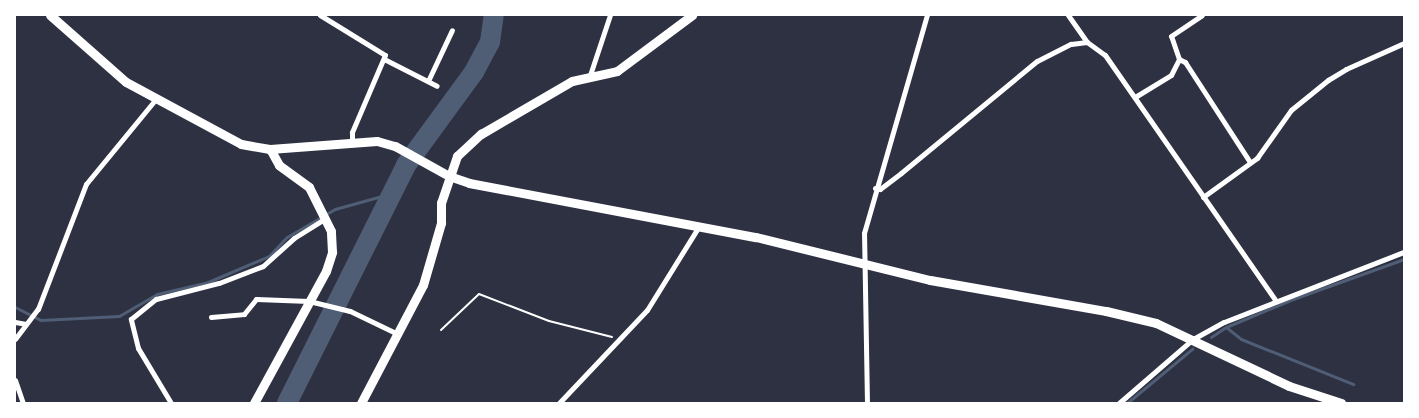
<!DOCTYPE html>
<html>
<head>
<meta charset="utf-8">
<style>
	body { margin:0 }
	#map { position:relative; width:1419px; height:418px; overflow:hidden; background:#2d3142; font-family:Lora,serif }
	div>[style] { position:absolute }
	.stream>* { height:3px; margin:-1.5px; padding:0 1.5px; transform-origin:1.5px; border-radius:1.5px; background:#4f5d75 }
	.river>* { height:20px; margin:-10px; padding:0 10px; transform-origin:10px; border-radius:10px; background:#4f5d75 }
	.path>* { height:2px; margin:-1px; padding:0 1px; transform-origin:1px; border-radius:1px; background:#fff }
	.minor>* { height:5px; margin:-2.5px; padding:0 2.5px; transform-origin:2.5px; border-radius:2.5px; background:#fff }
	.secondary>* { height:9px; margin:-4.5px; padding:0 4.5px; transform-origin:4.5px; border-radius:4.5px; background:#fff }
	.primary>* { height:9px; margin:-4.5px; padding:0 4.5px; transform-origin:4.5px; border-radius:4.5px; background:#fff }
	span { translate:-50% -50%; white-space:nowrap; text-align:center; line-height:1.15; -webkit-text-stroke:4px #fff; paint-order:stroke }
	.frame { position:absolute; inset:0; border:16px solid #fff; pointer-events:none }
</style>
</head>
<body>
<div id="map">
	<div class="stream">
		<div style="left:15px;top:307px;width:29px;rotate:27deg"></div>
		<div style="left:41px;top:320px;width:78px;rotate:-2.9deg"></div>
		<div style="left:119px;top:316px;width:44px;rotate:-30.1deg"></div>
		<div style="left:157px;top:294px;width:52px;rotate:-13.2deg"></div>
		<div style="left:208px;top:282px;width:66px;rotate:-23.1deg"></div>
		<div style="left:269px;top:256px;width:26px;rotate:-47deg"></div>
		<div style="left:287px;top:237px;width:56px;rotate:-30.3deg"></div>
		<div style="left:335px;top:209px;width:56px;rotate:-15.5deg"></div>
		<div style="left:1226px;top:327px;width:19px;rotate:39deg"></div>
		<div style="left:1241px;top:339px;width:121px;rotate:21.9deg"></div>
		<div style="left:1211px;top:337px;width:18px;rotate:-34deg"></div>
		<div style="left:1226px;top:327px;width:73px;rotate:-22.7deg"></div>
		<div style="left:1293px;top:299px;width:118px;rotate:-19.8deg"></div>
		<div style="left:1127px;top:403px;width:85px;rotate:-39.7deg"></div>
	</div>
	<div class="river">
		<div style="left:287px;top:403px;width:266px;rotate:-63.4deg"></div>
		<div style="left:406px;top:165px;width:115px;rotate:-53.8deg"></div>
		<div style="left:474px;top:72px;width:34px;rotate:-62deg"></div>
		<div style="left:490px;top:42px;width:27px;rotate:-82deg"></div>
	</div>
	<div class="path">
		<div style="left:441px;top:330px;width:52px;rotate:-43.5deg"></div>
		<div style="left:479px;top:294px;width:75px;rotate:21.1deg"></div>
		<div style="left:549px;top:321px;width:65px;rotate:14.3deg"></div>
	</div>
	<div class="minor">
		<div style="left:320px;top:15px;width:76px;rotate:31.6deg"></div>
		<div style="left:385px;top:55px;width:84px;rotate:113.2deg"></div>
		<div style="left:352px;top:132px;width:9px;rotate:90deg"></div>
		<div style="left:1068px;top:15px;width:33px;rotate:55deg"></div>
		<div style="left:384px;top:59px;width:59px;rotate:27deg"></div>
		<div style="left:1179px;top:59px;width:7px;rotate:27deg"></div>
		<div style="left:1185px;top:62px;width:119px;rotate:57deg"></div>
		<div style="left:590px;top:75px;width:63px;rotate:-71.6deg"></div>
		<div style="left:428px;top:81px;width:56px;rotate:-64.8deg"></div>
		<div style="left:1135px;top:97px;width:42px;rotate:-31.4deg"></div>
		<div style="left:1171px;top:75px;width:18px;rotate:-63deg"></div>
		<div style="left:1179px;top:59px;width:24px;rotate:-109deg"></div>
		<div style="left:1171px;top:36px;width:37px;rotate:-34deg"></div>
		<div style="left:875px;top:188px;width:5px;rotate:11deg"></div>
		<div style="left:880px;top:189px;width:26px;rotate:-37deg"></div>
		<div style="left:901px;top:173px;width:176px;rotate:-39.5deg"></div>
		<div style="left:1037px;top:61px;width:38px;rotate:-27deg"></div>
		<div style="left:1071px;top:44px;width:16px;rotate:-7deg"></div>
		<div style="left:1087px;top:42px;width:22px;rotate:36deg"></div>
		<div style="left:1105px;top:55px;width:298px;rotate:55.2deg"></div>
		<div style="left:1203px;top:197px;width:67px;rotate:-35.8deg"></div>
		<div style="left:1257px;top:158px;width:59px;rotate:-54.7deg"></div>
		<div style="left:1291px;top:110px;width:48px;rotate:-39deg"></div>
		<div style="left:1328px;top:80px;width:21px;rotate:-31deg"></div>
		<div style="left:1346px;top:69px;width:64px;rotate:-24.1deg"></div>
		<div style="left:211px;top:317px;width:33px;rotate:-5deg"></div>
		<div style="left:244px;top:314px;width:19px;rotate:-51deg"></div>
		<div style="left:256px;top:299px;width:53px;rotate:2.2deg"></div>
		<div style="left:309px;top:301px;width:42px;rotate:13.7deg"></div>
		<div style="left:350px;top:311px;width:53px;rotate:25.6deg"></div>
		<div style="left:15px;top:322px;width:11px;rotate:10deg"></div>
		<div style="left:15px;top:339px;width:38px;rotate:-53deg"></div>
		<div style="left:38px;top:309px;width:134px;rotate:-69deg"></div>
		<div style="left:86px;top:184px;width:109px;rotate:-50.6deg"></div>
		<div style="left:15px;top:380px;width:24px;rotate:71deg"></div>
		<div style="left:171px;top:403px;width:64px;rotate:-121deg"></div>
		<div style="left:138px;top:348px;width:30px;rotate:-104deg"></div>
		<div style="left:131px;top:319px;width:32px;rotate:-39deg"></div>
		<div style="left:156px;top:299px;width:65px;rotate:-14.3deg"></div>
		<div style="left:219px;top:283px;width:47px;rotate:-21.1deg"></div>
		<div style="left:263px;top:266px;width:42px;rotate:-42.1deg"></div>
		<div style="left:294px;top:238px;width:36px;rotate:-32deg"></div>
		<div style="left:559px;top:403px;width:128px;rotate:-46.6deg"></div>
		<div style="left:647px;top:310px;width:99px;rotate:-58.2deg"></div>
		<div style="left:867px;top:403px;width:170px;rotate:-91deg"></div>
		<div style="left:864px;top:233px;width:227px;rotate:-73.9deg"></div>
		<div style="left:1119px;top:403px;width:98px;rotate:-40.9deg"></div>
		<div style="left:1193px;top:339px;width:35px;rotate:-29deg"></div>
		<div style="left:1224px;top:322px;width:193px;rotate:-21.3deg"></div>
	</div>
	<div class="secondary">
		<div style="left:254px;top:403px;width:150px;rotate:-61.4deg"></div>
		<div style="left:326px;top:271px;width:20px;rotate:-72deg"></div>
		<div style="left:332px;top:252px;width:21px;rotate:-93deg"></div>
		<div style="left:331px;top:231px;width:49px;rotate:-116.6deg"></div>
		<div style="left:309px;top:187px;width:37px;rotate:-144deg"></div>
		<div style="left:279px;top:165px;width:18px;rotate:-119deg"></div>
		<div style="left:361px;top:403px;width:133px;rotate:-62.3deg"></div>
		<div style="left:423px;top:285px;width:65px;rotate:-73.8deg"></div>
		<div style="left:441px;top:223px;width:20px;rotate:-90deg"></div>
		<div style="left:441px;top:203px;width:50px;rotate:-71.2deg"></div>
		<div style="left:457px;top:156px;width:33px;rotate:-43deg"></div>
		<div style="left:481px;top:134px;width:105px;rotate:-30.2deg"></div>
		<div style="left:572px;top:81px;width:46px;rotate:-12.5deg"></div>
		<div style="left:617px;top:71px;width:94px;rotate:-36.7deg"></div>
	</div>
	<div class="primary">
		<div style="left:50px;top:15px;width:101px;rotate:41.4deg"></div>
		<div style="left:126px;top:82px;width:131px;rotate:28.3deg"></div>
		<div style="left:241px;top:144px;width:29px;rotate:10deg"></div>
		<div style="left:270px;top:149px;width:107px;rotate:-4.3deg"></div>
		<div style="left:377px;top:141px;width:19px;rotate:16deg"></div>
		<div style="left:395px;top:146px;width:62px;rotate:29.1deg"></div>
		<div style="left:449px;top:176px;width:21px;rotate:19deg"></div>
		<div style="left:469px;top:183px;width:292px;rotate:10.7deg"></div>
		<div style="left:756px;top:237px;width:179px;rotate:13.9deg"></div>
		<div style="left:930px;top:280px;width:179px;rotate:10deg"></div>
		<div style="left:1106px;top:311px;width:51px;rotate:13.5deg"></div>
		<div style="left:1156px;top:323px;width:147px;rotate:25.3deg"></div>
		<div style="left:1289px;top:386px;width:55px;rotate:18.1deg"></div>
	</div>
	<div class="frame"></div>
</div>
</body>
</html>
